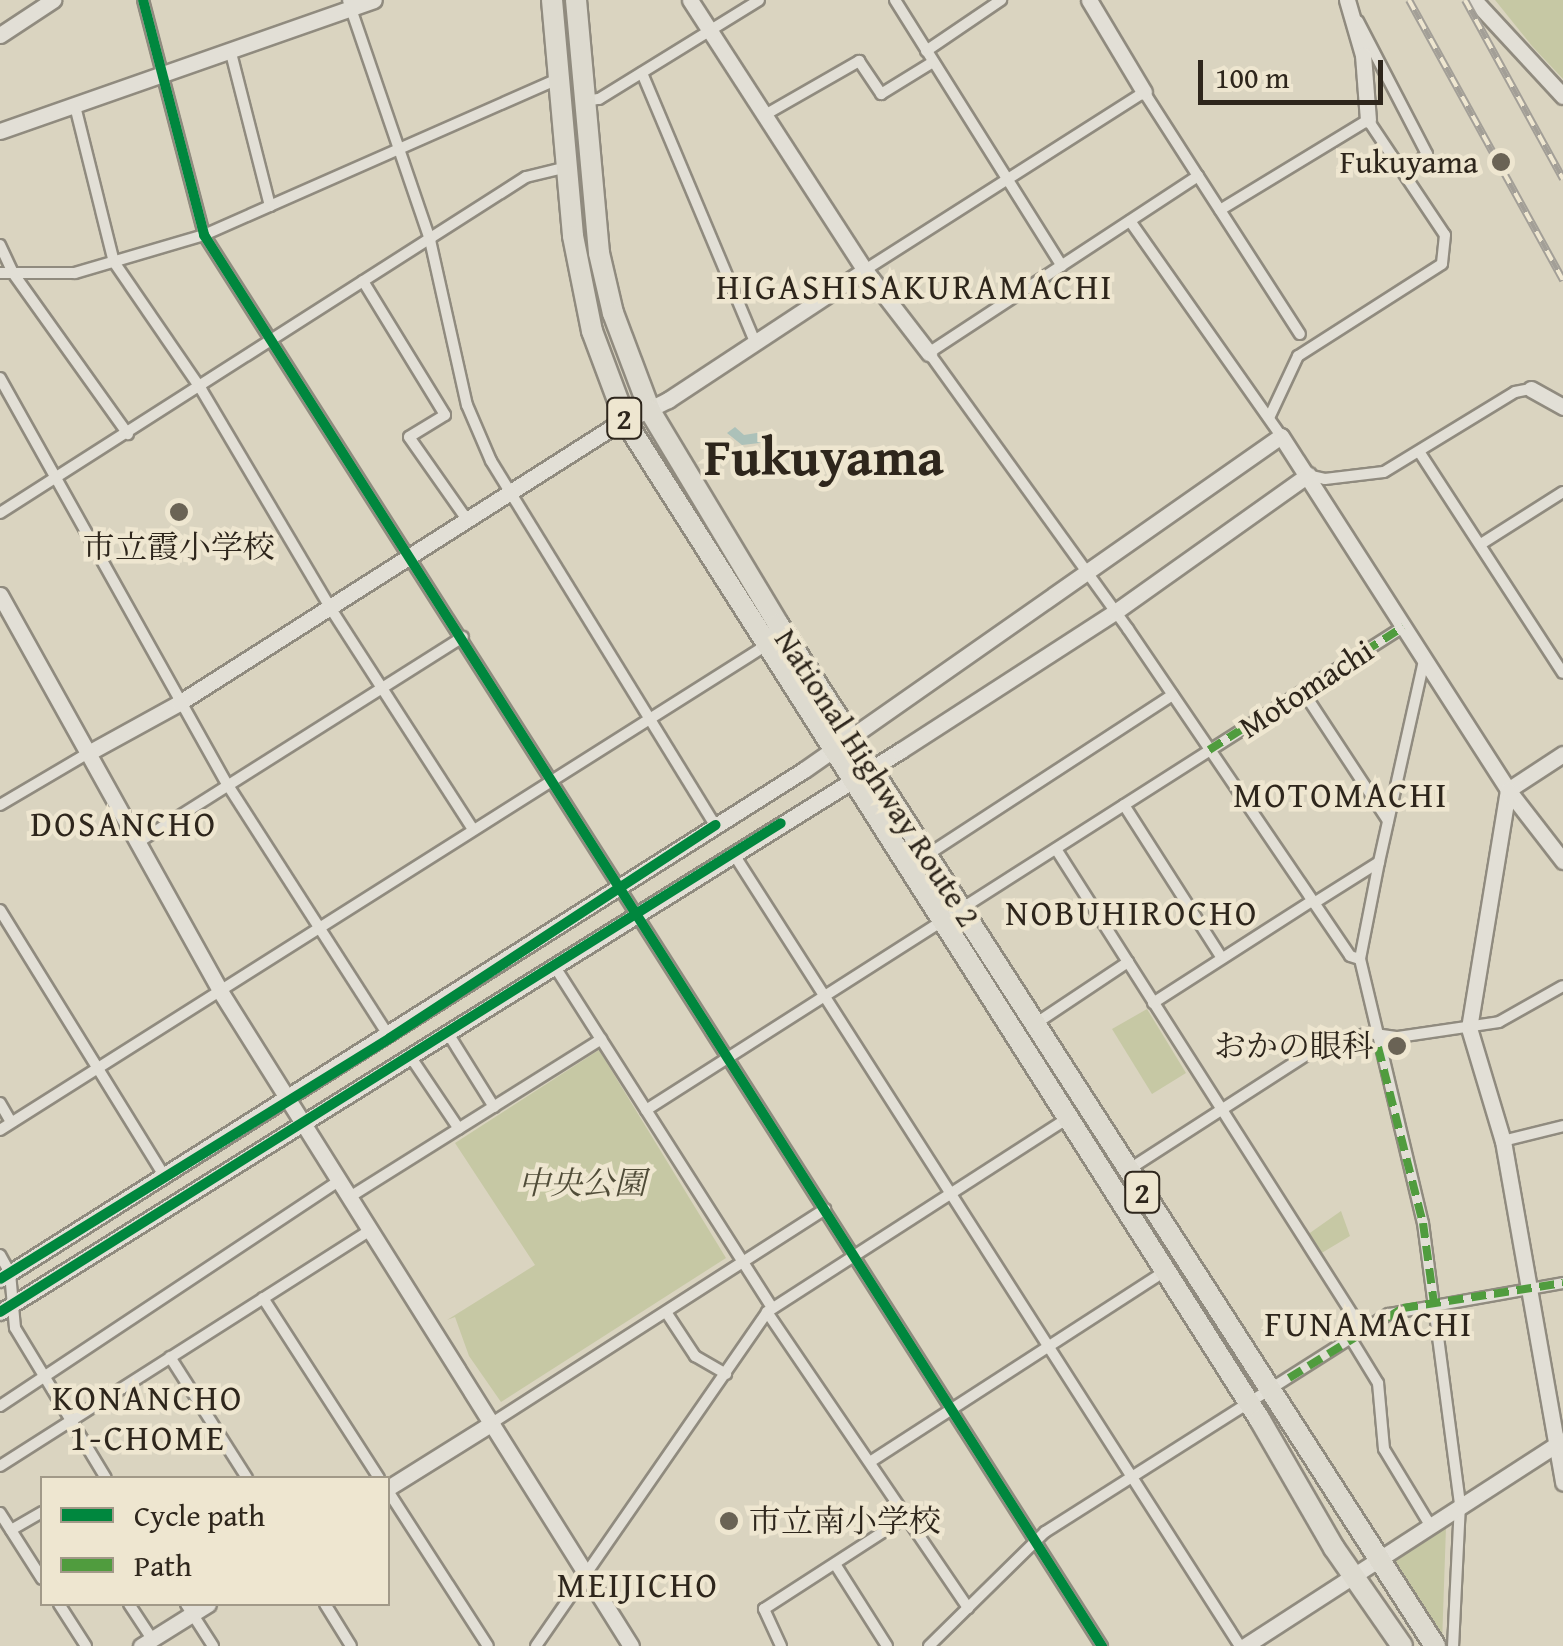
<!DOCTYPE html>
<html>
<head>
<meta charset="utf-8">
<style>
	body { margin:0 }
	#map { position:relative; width:1563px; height:1646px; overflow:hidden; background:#dad4c0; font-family:"Gentium Book Plus","Noto Serif JP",serif }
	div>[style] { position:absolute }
	.green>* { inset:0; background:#c6c8a4 }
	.water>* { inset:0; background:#acc1b9 }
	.roads { filter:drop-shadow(2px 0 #908b7f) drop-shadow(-2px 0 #908b7f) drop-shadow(0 2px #908b7f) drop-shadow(0 -2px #908b7f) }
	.street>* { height:10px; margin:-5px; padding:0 5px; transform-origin:5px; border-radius:5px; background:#e2dfd6 }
	.secondary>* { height:15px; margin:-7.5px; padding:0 7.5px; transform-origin:7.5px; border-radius:7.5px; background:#e2dfd6 }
	.highway>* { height:20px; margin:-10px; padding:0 10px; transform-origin:10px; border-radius:10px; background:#dddacf }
	.rail>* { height:8px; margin-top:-4px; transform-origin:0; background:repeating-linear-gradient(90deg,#eee6d0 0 11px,#a39f97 0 22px); box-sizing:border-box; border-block:2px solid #a39f97 }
	.quiet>* { height:8px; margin-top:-4px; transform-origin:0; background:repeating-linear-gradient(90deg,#509c3e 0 15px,transparent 0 23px) }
	.cycleway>* { height:10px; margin:-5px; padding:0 5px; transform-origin:5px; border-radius:5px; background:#00873e }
	.dots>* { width:28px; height:28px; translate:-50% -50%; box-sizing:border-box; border:5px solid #eee6d0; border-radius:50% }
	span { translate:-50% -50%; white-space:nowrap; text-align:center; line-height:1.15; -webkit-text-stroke:9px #eee6d0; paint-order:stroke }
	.shield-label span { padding:2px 8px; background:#eee6d0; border:2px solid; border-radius:8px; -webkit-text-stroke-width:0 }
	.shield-label { font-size:30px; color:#2e261c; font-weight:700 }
	.poi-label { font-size:32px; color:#2e261c }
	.right { translate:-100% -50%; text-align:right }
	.left { translate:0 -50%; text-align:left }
	.street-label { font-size:32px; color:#2e261c }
	.park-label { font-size:32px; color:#504c38; font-style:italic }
	.neighbourhood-label { font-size:35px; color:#2e261c; letter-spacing:2.5px }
	.town-label { font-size:52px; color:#2e261c; font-weight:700 }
	.legend { position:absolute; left:40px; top:1476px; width:350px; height:130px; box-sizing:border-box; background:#eee6d0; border:2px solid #a19988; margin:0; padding:12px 18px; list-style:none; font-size:30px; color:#2e261c }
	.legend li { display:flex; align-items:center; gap:20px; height:50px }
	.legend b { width:50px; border:2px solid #a19988 }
	.scale { position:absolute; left:1198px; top:60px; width:185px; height:45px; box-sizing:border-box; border:5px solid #2e261c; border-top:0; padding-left:12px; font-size:30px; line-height:35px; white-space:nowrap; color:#2e261c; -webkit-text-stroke:8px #eee6d0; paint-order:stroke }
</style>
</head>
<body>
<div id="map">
	<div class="green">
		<div style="clip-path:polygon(1495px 0,1563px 0,1563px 79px,1532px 46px)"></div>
		<div style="clip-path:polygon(1147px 1009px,1186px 1073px,1152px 1094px,1112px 1029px)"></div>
		<div style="clip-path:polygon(599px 1050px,726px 1258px,501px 1402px,469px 1356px,455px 1317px,447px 1320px,535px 1265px,455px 1143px)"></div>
		<div style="clip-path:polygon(1341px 1211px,1350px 1236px,1320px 1254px,1307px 1235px)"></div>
		<div style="clip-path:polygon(1446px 1527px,1442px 1644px,1388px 1560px)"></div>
	</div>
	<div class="water">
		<div style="clip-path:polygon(735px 427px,744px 435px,763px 432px,768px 442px,742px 445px,727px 433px)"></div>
	</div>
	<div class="roads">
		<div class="street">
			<div style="left:143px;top:0;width:243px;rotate:75.4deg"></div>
			<div style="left:204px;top:235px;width:1673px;rotate:57.53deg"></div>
			<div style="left:348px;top:0;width:254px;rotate:71.1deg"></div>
			<div style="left:430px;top:240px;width:169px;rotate:77.4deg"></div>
			<div style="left:467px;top:405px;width:61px;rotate:66.8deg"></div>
			<div style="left:491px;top:461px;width:427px;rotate:58.4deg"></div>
			<div style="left:895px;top:0;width:314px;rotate:57.9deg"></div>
			<div style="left:1358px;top:21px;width:150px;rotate:62.6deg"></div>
			<div style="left:1427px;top:154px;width:29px;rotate:139deg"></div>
			<div style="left:926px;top:51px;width:91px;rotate:-34.2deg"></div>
			<div style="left:231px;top:53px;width:158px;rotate:75.7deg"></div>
			<div style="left:642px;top:73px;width:294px;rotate:67.2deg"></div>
			<div style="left:584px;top:101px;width:15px;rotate:-8deg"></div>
			<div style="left:599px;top:99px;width:188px;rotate:-31.7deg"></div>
			<div style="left:75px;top:106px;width:161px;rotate:76deg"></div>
			<div style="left:114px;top:262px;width:154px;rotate:55.6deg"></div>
			<div style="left:201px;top:389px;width:256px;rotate:59.4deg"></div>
			<div style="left:331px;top:609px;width:260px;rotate:57.2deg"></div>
			<div style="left:763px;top:116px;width:111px;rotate:-29.8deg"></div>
			<div style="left:859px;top:61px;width:40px;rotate:56deg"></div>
			<div style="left:881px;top:94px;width:61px;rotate:-31.6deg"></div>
			<div style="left:1198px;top:176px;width:188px;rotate:57.2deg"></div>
			<div style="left:1220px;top:210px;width:173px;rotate:-31.3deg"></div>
			<div style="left:1368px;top:120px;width:138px;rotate:56.2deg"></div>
			<div style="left:1445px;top:235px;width:29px;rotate:96deg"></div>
			<div style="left:1442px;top:264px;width:171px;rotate:147.4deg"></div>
			<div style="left:1298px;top:356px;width:68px;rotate:115.1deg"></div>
			<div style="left:1130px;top:221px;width:263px;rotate:54.9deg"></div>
			<div style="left:0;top:245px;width:31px;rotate:65deg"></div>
			<div style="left:13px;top:273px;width:198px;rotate:54.5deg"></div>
			<div style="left:865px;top:270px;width:331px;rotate:-32.5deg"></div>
			<div style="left:1144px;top:92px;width:100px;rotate:57.3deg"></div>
			<div style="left:1198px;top:176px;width:322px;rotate:146.7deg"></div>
			<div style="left:929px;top:353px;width:340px;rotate:54.2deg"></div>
			<div style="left:1128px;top:629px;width:395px;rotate:55.8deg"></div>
			<div style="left:1350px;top:956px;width:10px;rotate:17deg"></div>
			<div style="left:0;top:273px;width:75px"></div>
			<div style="left:75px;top:273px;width:134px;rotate:-16.4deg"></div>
			<div style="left:204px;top:235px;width:387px;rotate:-23.8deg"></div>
			<div style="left:363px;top:281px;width:157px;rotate:58.5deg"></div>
			<div style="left:445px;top:415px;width:42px;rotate:148.6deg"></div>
			<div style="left:409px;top:437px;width:103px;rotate:54.9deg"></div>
			<div style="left:0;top:378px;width:469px;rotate:60.8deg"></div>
			<div style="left:229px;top:787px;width:295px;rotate:57.3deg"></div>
			<div style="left:1420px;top:453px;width:262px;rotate:57deg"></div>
			<div style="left:1308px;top:475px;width:17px;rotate:13deg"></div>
			<div style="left:1325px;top:479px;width:59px;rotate:-6.8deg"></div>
			<div style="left:1384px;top:472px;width:153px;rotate:-31.4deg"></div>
			<div style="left:1515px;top:392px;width:16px;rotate:-11deg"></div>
			<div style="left:0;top:513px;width:624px;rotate:-32.57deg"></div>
			<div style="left:526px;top:177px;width:42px;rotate:-13.7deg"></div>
			<div style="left:1481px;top:544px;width:97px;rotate:-32.4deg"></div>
			<div style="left:1304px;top:693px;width:153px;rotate:56.7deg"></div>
			<div style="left:0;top:805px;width:104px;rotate:-30.5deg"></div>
			<div style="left:1124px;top:805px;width:182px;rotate:57.4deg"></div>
			<div style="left:140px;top:841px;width:382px;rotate:-32.3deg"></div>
			<div style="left:1056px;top:849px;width:571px;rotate:57.51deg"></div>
			<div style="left:733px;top:853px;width:941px;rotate:57.41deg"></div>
			<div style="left:927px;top:855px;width:293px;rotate:-33.1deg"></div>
			<div style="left:1379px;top:862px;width:99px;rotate:101.1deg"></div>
			<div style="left:1360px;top:959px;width:271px;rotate:76.6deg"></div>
			<div style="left:1423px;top:1223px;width:283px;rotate:82.5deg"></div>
			<div style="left:1460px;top:1504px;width:142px;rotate:92.8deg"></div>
			<div style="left:1314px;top:903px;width:77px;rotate:-32.2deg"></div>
			<div style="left:1379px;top:862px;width:207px;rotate:-77.4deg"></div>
			<div style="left:0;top:910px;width:314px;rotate:58.3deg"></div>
			<div style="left:555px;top:967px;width:404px;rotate:57.5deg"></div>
			<div style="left:1153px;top:1003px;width:189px;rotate:-32.7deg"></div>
			<div style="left:1035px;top:1024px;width:112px;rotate:-33.7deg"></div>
			<div style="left:449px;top:1035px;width:85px;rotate:58deg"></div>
			<div style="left:412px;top:1059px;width:84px;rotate:56.1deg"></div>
			<div style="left:0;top:1103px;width:22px;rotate:60deg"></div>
			<div style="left:646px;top:1110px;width:898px;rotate:-32.54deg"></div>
			<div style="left:0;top:1130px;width:905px;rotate:-32.32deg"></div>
			<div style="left:1503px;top:1141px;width:62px;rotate:-14deg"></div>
			<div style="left:1128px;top:1170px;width:220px;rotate:-32.8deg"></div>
			<div style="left:1313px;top:1051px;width:58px;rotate:-18.1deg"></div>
			<div style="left:1368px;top:1033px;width:30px;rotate:8deg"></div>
			<div style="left:1398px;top:1037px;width:102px;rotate:-8.4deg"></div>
			<div style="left:1499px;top:1022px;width:73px;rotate:-29.4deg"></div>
			<div style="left:348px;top:1198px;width:299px;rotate:-32.1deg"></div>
			<div style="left:0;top:1255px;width:21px;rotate:61deg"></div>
			<div style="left:10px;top:1273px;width:55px;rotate:84.8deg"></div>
			<div style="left:15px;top:1328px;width:175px;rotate:58.8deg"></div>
			<div style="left:263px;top:1298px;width:214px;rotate:57.2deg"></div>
			<div style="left:666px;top:1312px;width:53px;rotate:56.6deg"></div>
			<div style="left:695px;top:1356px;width:36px;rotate:30deg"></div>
			<div style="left:767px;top:1312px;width:358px;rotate:55.8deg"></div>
			<div style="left:1351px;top:1339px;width:52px;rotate:58.5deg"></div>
			<div style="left:1378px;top:1383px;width:66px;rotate:84.8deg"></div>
			<div style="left:1384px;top:1449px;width:89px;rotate:58.8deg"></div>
			<div style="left:170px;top:1357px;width:143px;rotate:57.5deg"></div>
			<div style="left:0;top:1406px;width:405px;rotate:-33.6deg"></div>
			<div style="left:492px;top:1423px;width:396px;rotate:-32.7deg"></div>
			<div style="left:873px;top:1460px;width:346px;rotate:-32.9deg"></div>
			<div style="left:0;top:1466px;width:437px;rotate:-32.5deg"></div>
			<div style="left:388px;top:1491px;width:184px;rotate:57.2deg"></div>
			<div style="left:0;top:1513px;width:78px;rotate:57.5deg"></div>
			<div style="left:11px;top:1530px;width:36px;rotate:-30deg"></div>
			<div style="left:835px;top:1564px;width:97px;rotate:57.6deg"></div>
			<div style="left:59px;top:1604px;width:50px;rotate:57.3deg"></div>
			<div style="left:129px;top:1604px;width:42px;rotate:56.7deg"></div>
			<div style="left:186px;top:1604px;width:50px;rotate:57.3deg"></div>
			<div style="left:325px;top:1604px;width:49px;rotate:58.2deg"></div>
			<div style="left:536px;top:1646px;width:406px;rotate:-55.3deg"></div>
			<div style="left:767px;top:1312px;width:360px;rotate:-32.8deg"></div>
			<div style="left:781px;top:1646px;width:41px;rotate:-114.7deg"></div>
			<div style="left:764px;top:1609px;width:171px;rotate:-32.9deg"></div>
			<div style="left:929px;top:1646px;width:163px;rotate:-44.5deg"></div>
			<div style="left:1045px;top:1532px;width:407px;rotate:-32.4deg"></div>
			<div style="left:1389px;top:1314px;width:177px;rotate:-10.1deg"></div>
		</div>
		<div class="secondary">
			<div style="left:690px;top:0;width:322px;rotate:57.1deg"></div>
			<div style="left:865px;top:270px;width:105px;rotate:52.4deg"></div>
			<div style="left:1089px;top:0;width:107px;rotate:59.1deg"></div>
			<div style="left:1347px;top:0;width:57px;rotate:73.8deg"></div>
			<div style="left:1363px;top:55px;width:65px;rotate:85.6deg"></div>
			<div style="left:1474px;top:0;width:131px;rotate:47.2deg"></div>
			<div style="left:0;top:35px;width:64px;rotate:-33.4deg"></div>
			<div style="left:0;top:131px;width:396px;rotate:-19.3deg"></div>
			<div style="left:1531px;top:389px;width:37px;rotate:29deg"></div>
			<div style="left:0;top:595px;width:453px;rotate:60.9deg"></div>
			<div style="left:220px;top:991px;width:773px;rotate:57.89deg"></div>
			<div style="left:90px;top:752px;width:102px;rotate:-28.8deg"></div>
			<div style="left:179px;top:703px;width:512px;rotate:-32.48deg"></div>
			<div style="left:611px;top:428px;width:64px;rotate:-26.2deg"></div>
			<div style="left:668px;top:400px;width:236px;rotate:-33.4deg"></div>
			<div style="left:1563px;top:754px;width:66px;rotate:146.8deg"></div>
			<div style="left:1508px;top:790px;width:241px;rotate:99.3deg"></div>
			<div style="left:1469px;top:1028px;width:118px;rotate:73.3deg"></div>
			<div style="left:1503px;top:1141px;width:347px;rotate:80deg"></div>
			<div style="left:0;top:1279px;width:952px;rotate:-32.34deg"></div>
			<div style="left:804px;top:770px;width:582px;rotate:-35deg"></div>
			<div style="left:1281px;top:436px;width:421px;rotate:57.3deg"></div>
			<div style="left:1508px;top:790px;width:90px;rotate:52.2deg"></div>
			<div style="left:0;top:1312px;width:1061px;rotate:-31.94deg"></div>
			<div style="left:900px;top:751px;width:256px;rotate:-32.9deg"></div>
			<div style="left:1115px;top:612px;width:237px;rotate:-35.4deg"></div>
			<div style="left:388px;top:1488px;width:123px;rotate:-32deg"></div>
			<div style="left:141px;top:1646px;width:79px;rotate:-32.1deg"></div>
			<div style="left:1245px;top:1646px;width:379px;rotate:-32.9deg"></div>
		</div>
		<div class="highway">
			<div style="left:552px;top:0;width:237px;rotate:84.9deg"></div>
			<div style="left:573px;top:236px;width:97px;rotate:78.7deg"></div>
			<div style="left:592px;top:331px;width:97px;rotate:69.5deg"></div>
			<div style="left:626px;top:422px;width:1182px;rotate:57.57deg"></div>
			<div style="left:1260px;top:1420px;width:148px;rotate:60deg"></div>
			<div style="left:1334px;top:1548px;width:119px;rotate:55.2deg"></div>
			<div style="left:576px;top:0;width:254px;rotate:84.8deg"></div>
			<div style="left:599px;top:253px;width:62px;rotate:76.9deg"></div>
			<div style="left:613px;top:313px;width:105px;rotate:69.3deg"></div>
			<div style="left:650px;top:411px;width:249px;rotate:59deg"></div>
			<div style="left:778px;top:624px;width:1215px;rotate:57.26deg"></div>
		</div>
	</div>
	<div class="rail">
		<div style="left:1409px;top:0;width:320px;rotate:61.2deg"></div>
		<div style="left:1465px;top:0;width:204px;rotate:61.3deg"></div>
	</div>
	<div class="quiet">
		<div style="left:1209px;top:750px;width:230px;rotate:-32.4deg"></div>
		<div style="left:1378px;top:1047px;width:182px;rotate:75.7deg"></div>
		<div style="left:1423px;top:1223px;width:81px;rotate:82.2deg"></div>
		<div style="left:1289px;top:1378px;width:134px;rotate:-31.6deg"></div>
		<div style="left:1403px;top:1308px;width:162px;rotate:-8.9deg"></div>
	</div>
	<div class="cycleway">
		<div style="left:143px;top:0;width:243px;rotate:75.4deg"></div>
		<div style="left:204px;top:235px;width:1673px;rotate:57.53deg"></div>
		<div style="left:0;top:1279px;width:458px;rotate:-31.7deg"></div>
		<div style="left:390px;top:1038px;width:389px;rotate:-33.2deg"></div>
		<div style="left:0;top:1312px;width:921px;rotate:-32.05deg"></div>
	</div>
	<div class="dots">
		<div style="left:1501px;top:162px;background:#6a6355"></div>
		<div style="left:179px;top:512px;background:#6a6355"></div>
		<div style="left:1397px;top:1046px;background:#6a6355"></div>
		<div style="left:729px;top:1521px;background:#6a6355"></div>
	</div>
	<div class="shield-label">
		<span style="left:624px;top:418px">2</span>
		<span style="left:1142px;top:1192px">2</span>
	</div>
	<div class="poi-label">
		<span class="right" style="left:1478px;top:162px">Fukuyama</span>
		<span style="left:179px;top:547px">市立霞小学校</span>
		<span class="right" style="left:1374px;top:1046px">おかの眼科</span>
		<span class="left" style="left:749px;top:1521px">市立南小学校</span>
	</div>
	<div class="street-label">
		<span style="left:1306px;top:689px;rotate:-33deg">Motomachi</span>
		<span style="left:877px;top:778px;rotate:57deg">National Highway Route 2</span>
	</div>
	<div class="park-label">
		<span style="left:582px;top:1183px">中央公園</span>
	</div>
	<div class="neighbourhood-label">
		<span style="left:915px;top:287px">HIGASHISAKURAMACHI</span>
		<span style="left:1341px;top:795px">MOTOMACHI</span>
		<span style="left:124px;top:824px">DOSANCHO</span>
		<span style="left:1132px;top:913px">NOBUHIROCHO</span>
		<span style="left:1369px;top:1324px">FUNAMACHI</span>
		<span style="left:148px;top:1418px">KONANCHO<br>1-CHOME</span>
		<span style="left:638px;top:1585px">MEIJICHO</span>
	</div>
	<div class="town-label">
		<span style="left:824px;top:457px">Fukuyama</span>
	</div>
	<ul class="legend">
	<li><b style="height:12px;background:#00873e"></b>Cycle path</li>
	<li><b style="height:12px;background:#509c3e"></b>Path</li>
	</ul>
	<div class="scale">100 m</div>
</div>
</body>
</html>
